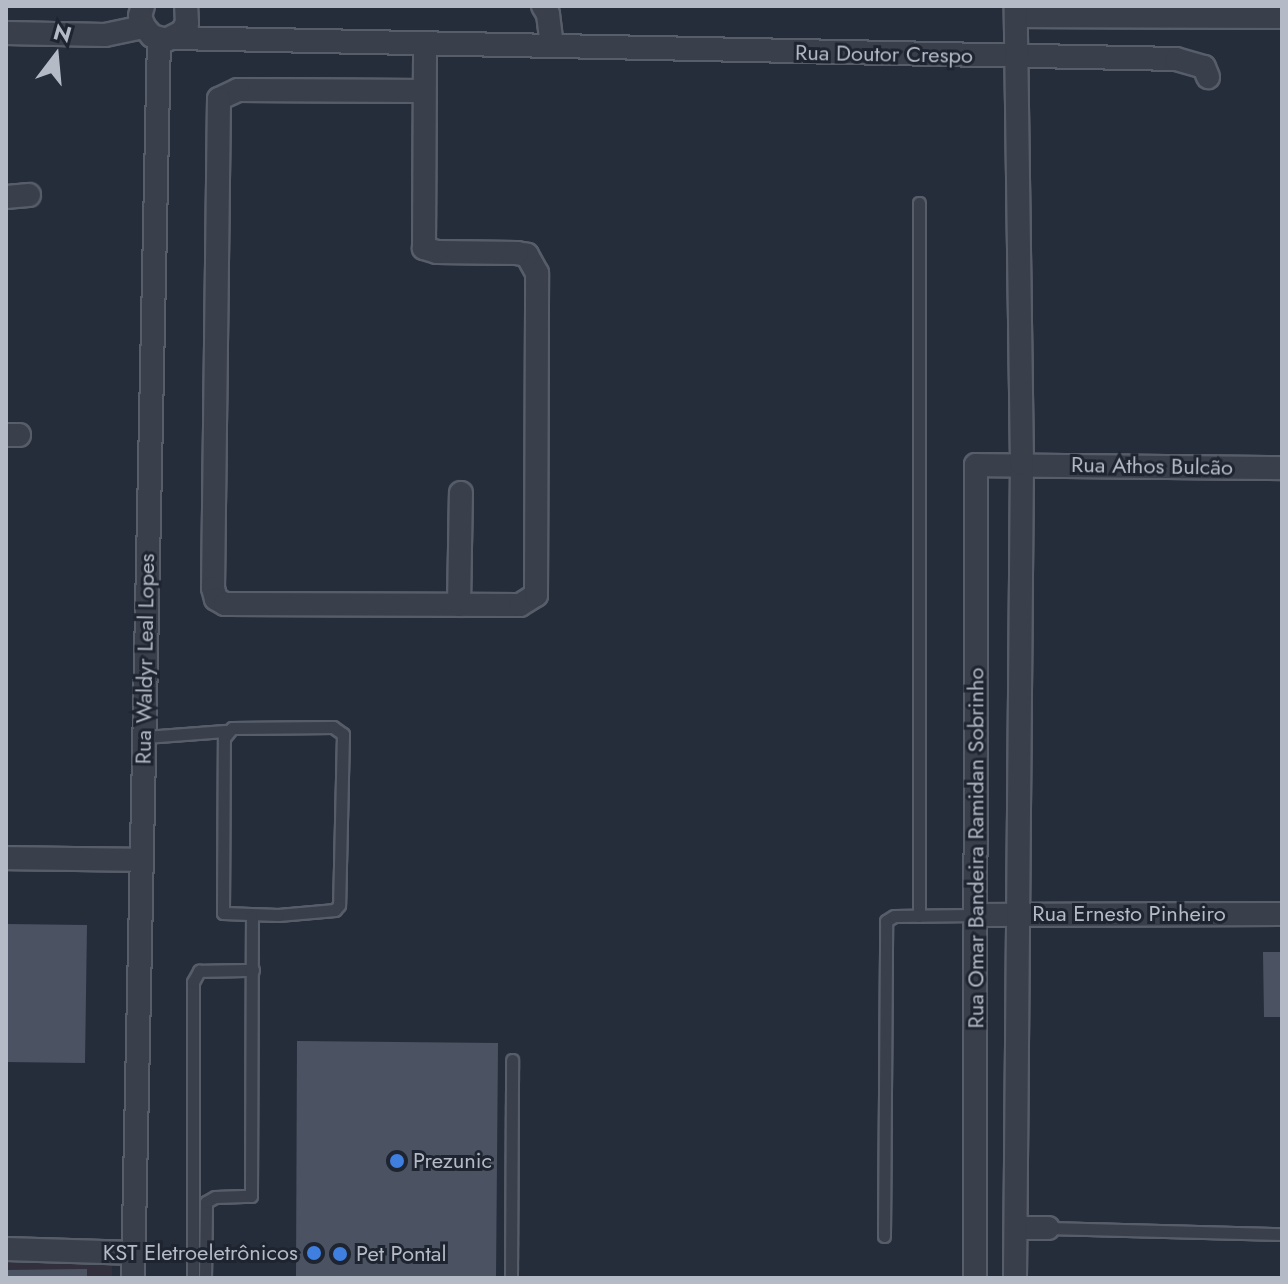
<!DOCTYPE html>
<html>
<head>
<meta charset="utf-8">
<style>
	body { margin:0 }
	#map { position:relative; width:1288px; height:1284px; overflow:hidden; background:#252d3b; font-family:Jost,sans-serif }
	div>[style] { position:absolute }
	.medical>* { inset:0; background:#33303d }
	.building>* { inset:0; background:#4b5363 }
	.roads { filter:drop-shadow(2px 0 #575d69) drop-shadow(-2px 0 #575d69) drop-shadow(0 2px #575d69) drop-shadow(0 -2px #575d69) }
	.lane>* { height:11px; margin:-5.5px; padding:0 5.5px; transform-origin:5.5px; border-radius:5.5px; background:#393f4b }
	.street>* { height:22px; margin:-11px; padding:0 11px; transform-origin:11px; border-radius:11px; background:#393f4b }
	.dots>* { width:22px; height:22px; translate:-50% -50%; box-sizing:border-box; border:4px solid #1e2430; border-radius:50% }
	span { translate:-50% -50%; white-space:nowrap; text-align:center; line-height:1.15; -webkit-text-stroke:6px #1e2430; paint-order:stroke }
	.street-label { font-size:22px; color:#b4bac6 }
	.poi-label { font-size:22px; color:#b4bac6 }
	.left { translate:0 -50%; text-align:left }
	.right { translate:-100% -50%; text-align:right }
	.frame { position:absolute; inset:0; border:8px solid #b4bac6; pointer-events:none }
	.north { position:absolute; left:16px; top:16px; width:80px; height:80px; -webkit-text-stroke:6px #1e2430; paint-order:stroke; rotate:16deg; font-size:22px; font-weight:700; line-height:32px; text-align:center; color:#b4bac6 }
	.north::after { content:''; display:block; margin:auto; width:28px; height:36px; background:#b4bac6; clip-path:polygon(50% 0,100% 100%,50% 72%,0 100%) }
</style>
</head>
<body>
<div id="map">
	<div class="medical">
		<div style="clip-path:polygon(6px 1261px,112px 1264px,112px 1278px,6px 1278px)"></div>
	</div>
	<div class="building">
		<div style="clip-path:polygon(6px 924px,87px 925px,85px 1063px,6px 1062px)"></div>
		<div style="clip-path:polygon(1263px 952px,1282px 952px,1282px 1017px,1264px 1017px)"></div>
		<div style="clip-path:polygon(297px 1041px,498px 1043px,496px 1278px,296px 1278px)"></div>
		<div style="clip-path:polygon(87px 1269px,87px 1278px,6px 1278px,6px 1270px)"></div>
	</div>
	<div class="roads">
		<div class="lane">
			<div style="left:919px;top:203px;width:713px;rotate:90deg"></div>
			<div style="left:232px;top:728px;width:101px;rotate:-0.6deg"></div>
			<div style="left:333px;top:727px;width:12px;rotate:35deg"></div>
			<div style="left:343px;top:734px;width:171px;rotate:91.3deg"></div>
			<div style="left:339px;top:905px;width:6px;rotate:129deg"></div>
			<div style="left:335px;top:910px;width:57px;rotate:175deg"></div>
			<div style="left:278px;top:915px;width:55px;rotate:-177.9deg"></div>
			<div style="left:223px;top:913px;width:175px;rotate:-89.7deg"></div>
			<div style="left:224px;top:738px;width:13px;rotate:-51deg"></div>
			<div style="left:144px;top:737px;width:82px;rotate:-4.2deg"></div>
			<div style="left:1048px;top:1228px;width:234px;rotate:1.5deg"></div>
			<div style="left:884px;top:1236px;width:315px;rotate:-89.6deg"></div>
			<div style="left:886px;top:921px;width:9px;rotate:-32deg"></div>
			<div style="left:894px;top:916px;width:82px;rotate:-0.7deg"></div>
			<div style="left:193px;top:1278px;width:296px;rotate:-90deg"></div>
			<div style="left:193px;top:982px;width:13px;rotate:-61deg"></div>
			<div style="left:199px;top:971px;width:54px;rotate:-1.1deg"></div>
			<div style="left:205px;top:1278px;width:76px;rotate:-89.2deg"></div>
			<div style="left:206px;top:1202px;width:10px;rotate:-29deg"></div>
			<div style="left:215px;top:1197px;width:36px;rotate:-2deg"></div>
			<div style="left:251px;top:1196px;width:280px;rotate:-89.8deg"></div>
			<div style="left:511px;top:1278px;width:218px;rotate:-89.7deg"></div>
		</div>
		<div class="street">
			<div style="left:143px;top:6px;width:10px;rotate:107deg"></div>
			<div style="left:140px;top:16px;width:12px;rotate:70deg"></div>
			<div style="left:144px;top:27px;width:12px;rotate:48deg"></div>
			<div style="left:152px;top:36px;width:15px;rotate:16deg"></div>
			<div style="left:166px;top:40px;width:18px;rotate:-27deg"></div>
			<div style="left:182px;top:32px;width:10px;rotate:-61deg"></div>
			<div style="left:187px;top:23px;width:17px;rotate:-93deg"></div>
			<div style="left:543px;top:6px;width:9px;rotate:58deg"></div>
			<div style="left:548px;top:14px;width:32px;rotate:83deg"></div>
			<div style="left:1016px;top:16px;width:266px;rotate:0.2deg"></div>
			<div style="left:6px;top:33px;width:99px;rotate:1.2deg"></div>
			<div style="left:105px;top:35px;width:40px;rotate:-12deg"></div>
			<div style="left:174px;top:38px;width:1002px;rotate:1.2deg"></div>
			<div style="left:1176px;top:59px;width:29px;rotate:16deg"></div>
			<div style="left:1204px;top:67px;width:11px;rotate:68deg"></div>
			<div style="left:424px;top:91px;width:186px;rotate:-179.7deg"></div>
			<div style="left:238px;top:90px;width:21px;rotate:155deg"></div>
			<div style="left:219px;top:99px;width:489px;rotate:90.7deg"></div>
			<div style="left:213px;top:588px;width:11px;rotate:75deg"></div>
			<div style="left:216px;top:599px;width:10px;rotate:29deg"></div>
			<div style="left:225px;top:604px;width:295px;rotate:0.2deg"></div>
			<div style="left:520px;top:605px;width:19px;rotate:-32deg"></div>
			<div style="left:536px;top:595px;width:322px;rotate:-89.8deg"></div>
			<div style="left:537px;top:273px;width:21px;rotate:-119deg"></div>
			<div style="left:527px;top:255px;width:10px;rotate:-169deg"></div>
			<div style="left:517px;top:253px;width:80px;rotate:-179.3deg"></div>
			<div style="left:437px;top:252px;width:14px;rotate:-163deg"></div>
			<div style="left:424px;top:248px;width:204px;rotate:-89.7deg"></div>
			<div style="left:6px;top:197px;width:23px;rotate:-5deg"></div>
			<div style="left:6px;top:435px;width:13px"></div>
			<div style="left:459px;top:605px;width:112px;rotate:-89deg"></div>
			<div style="left:6px;top:858px;width:135px;rotate:0.8deg"></div>
			<div style="left:976px;top:915px;width:306px;rotate:-0.2deg"></div>
			<div style="left:1017px;top:1228px;width:31px"></div>
			<div style="left:6px;top:1249px;width:128px;rotate:1.8deg"></div>
			<div style="left:133px;top:1278px;width:1239px;rotate:-88.8deg"></div>
			<div style="left:975px;top:1278px;width:813px;rotate:-89.93deg"></div>
			<div style="left:976px;top:465px;width:306px;rotate:0.6deg"></div>
			<div style="left:1015px;top:1278px;width:814px;rotate:-89.51deg"></div>
			<div style="left:1022px;top:464px;width:458px;rotate:-90.8deg"></div>
		</div>
	</div>
	<div class="dots">
		<div style="left:397px;top:1161px;background:#3f7fe0"></div>
		<div style="left:314px;top:1253px;background:#3f7fe0"></div>
		<div style="left:340px;top:1254px;background:#3f7fe0"></div>
	</div>
	<div class="street-label">
		<span style="left:884px;top:54px;rotate:1deg">Rua Doutor Crespo</span>
		<span style="left:1152px;top:466px;rotate:1deg">Rua Athos Bulcão</span>
		<span style="left:145px;top:659px;rotate:-89deg">Rua Waldyr Leal Lopes</span>
		<span style="left:976px;top:848px;rotate:-90deg">Rua Omar Bandeira Ramidan Sobrinho</span>
		<span style="left:1129px;top:914px">Rua Ernesto Pinheiro</span>
	</div>
	<div class="poi-label">
		<span class="left" style="left:413px;top:1161px">Prezunic</span>
		<span class="right" style="left:298px;top:1253px">KST Eletroeletrônicos</span>
		<span class="left" style="left:356px;top:1254px">Pet Pontal</span>
	</div>
	<div class="frame"></div>
	<div class="north">N</div>
</div>
</body>
</html>
